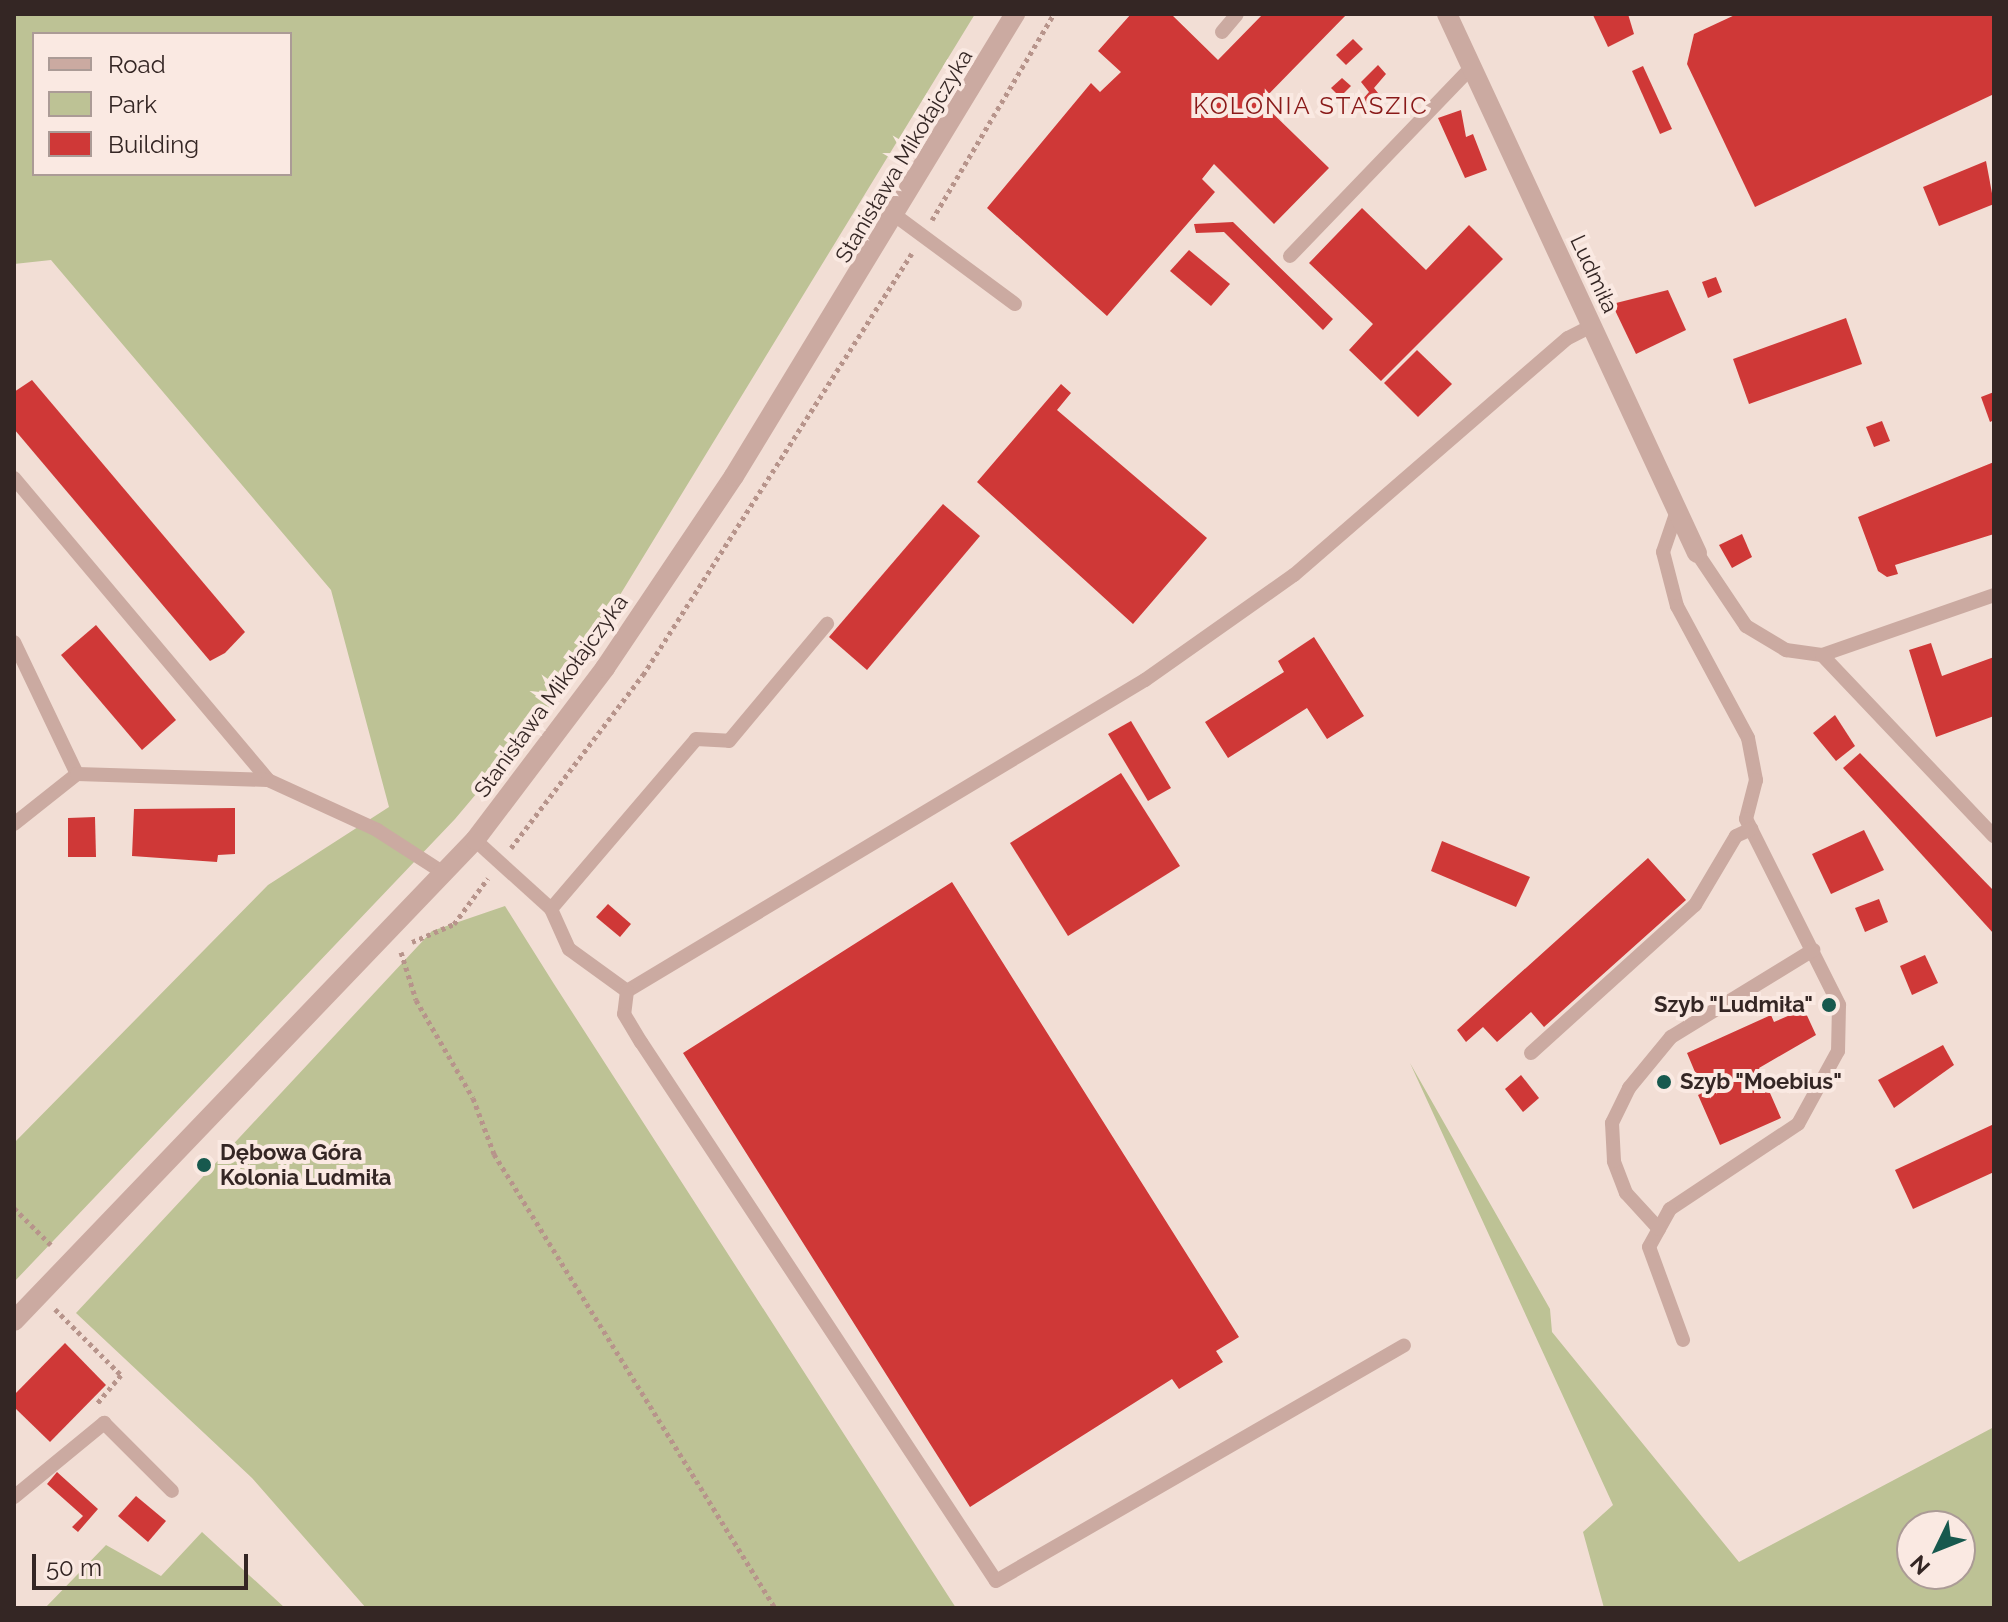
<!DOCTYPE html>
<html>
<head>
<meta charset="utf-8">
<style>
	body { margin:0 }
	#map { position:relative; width:2008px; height:1622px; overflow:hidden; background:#f2ded5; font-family:Raleway,sans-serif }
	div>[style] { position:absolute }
	.green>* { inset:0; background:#bdc295 }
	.building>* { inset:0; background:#cf3837 }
	.path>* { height:5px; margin-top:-2.5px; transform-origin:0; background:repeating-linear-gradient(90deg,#b7948b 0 4px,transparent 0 8px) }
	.service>* { height:14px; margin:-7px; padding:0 7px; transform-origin:7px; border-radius:7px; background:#cbaaa1 }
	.minor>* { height:20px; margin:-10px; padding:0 10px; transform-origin:10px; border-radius:10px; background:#cbaaa1 }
	.tertiary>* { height:20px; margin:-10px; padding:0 10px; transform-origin:10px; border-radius:10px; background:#cbaaa1 }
	.dots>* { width:22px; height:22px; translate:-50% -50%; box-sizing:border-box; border:4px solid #fae9e2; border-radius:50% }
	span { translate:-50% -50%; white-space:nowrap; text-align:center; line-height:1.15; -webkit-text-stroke:8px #fae9e2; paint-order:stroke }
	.street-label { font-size:22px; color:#342624 }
	.poi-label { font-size:22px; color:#342624; font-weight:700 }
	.right { translate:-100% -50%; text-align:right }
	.left { translate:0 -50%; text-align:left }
	.neighbourhood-label { font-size:24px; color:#891918; letter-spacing:2px }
	.frame { position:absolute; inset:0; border:16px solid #342624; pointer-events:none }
	.legend { position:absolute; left:32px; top:32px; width:260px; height:144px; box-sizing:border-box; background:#fae9e2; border:2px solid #ab9b96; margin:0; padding:10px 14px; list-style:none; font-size:24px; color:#342624 }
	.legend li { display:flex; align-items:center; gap:16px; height:40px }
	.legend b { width:40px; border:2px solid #ab9b96 }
	.north { position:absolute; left:1896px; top:1510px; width:80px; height:80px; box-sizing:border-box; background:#fae9e2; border:2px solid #ab9b96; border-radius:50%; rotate:227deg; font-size:22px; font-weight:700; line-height:32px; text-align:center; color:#342624 }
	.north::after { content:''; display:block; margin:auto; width:28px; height:36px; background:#17594e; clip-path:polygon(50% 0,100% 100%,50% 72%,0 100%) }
	.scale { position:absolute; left:32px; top:1554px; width:216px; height:36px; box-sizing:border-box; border:4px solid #342624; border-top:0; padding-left:10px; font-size:24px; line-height:28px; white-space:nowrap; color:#342624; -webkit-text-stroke:6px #fae9e2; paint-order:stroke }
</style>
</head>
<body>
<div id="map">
	<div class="green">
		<div style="clip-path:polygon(evenodd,14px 14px,975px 14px,557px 698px,455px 819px,14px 1282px,14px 1143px,268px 885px,389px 807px,331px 590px,51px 260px,14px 264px,14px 14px,34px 34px,290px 34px,290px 174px,34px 174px,34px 34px)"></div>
		<div style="clip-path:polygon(505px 906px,554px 984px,956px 1608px,366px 1608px,252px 1478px,76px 1313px,432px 931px)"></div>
		<div style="clip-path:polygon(evenodd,1410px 1063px,1550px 1309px,1552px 1332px,1739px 1562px,1994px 1427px,1994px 1608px,1604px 1608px,1583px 1532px,1613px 1505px,1410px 1063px,1960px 1526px,1960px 1574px,1912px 1574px,1912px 1526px,1960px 1526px)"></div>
		<div style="clip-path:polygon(202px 1532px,285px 1608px,45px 1608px,106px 1545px,161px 1576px)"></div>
	</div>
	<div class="building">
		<div style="clip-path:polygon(1131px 14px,1171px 14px,1218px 60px,1263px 14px,1347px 14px,1261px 102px,1329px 168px,1274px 224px,1214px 164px,1202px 179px,1215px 192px,1107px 316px,987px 208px,1091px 83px,1100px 92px,1121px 72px,1098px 51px)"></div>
		<div style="clip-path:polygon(1628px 14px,1634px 34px,1608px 47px,1593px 15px)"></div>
		<div style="clip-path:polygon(1737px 14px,1994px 14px,1994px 94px,1755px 207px,1687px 64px,1694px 34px)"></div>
		<div style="clip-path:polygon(1353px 39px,1363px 49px,1346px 65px,1336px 55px)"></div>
		<div style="clip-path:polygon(1378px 65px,1386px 74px,1374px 88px,1382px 98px,1365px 115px,1356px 107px,1369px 92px,1361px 82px)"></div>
		<div style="clip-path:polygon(1643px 66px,1672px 129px,1660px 134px,1632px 71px)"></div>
		<div style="clip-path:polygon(1342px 78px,1351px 86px,1340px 97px,1331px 88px)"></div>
		<div style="clip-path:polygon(1461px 110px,1466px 137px,1473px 134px,1487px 170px,1465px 178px,1438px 118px)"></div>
		<div style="clip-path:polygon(1986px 161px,1994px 204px,1939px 226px,1923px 187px)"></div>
		<div style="clip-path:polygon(1362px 208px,1426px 270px,1469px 225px,1503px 259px,1381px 381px,1349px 350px,1373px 324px,1309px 263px)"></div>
		<div style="clip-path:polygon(1233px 222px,1333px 319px,1323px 330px,1224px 232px,1196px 233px,1194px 224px)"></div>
		<div style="clip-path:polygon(1189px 250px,1230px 284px,1211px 306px,1170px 271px)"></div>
		<div style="clip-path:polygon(1716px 277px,1722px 292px,1708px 298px,1702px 282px)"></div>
		<div style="clip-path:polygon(1668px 290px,1686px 330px,1636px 354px,1612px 304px)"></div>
		<div style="clip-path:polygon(1846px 318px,1862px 364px,1749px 404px,1733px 359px)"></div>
		<div style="clip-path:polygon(1417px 350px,1452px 384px,1418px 417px,1384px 383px)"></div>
		<div style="clip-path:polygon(32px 380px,245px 632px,225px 653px,210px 661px,14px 429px,14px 392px)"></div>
		<div style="clip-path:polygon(1061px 384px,1071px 393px,1057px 410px,1207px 538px,1133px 624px,977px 482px)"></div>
		<div style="clip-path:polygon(1994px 392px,1994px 420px,1990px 422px,1981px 397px)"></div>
		<div style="clip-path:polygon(1882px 421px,1890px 441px,1874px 447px,1866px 427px)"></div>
		<div style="clip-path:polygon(1994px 462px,1994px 534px,1895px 565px,1898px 574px,1887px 577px,1878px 571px,1858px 517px)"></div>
		<div style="clip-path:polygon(943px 504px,980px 536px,867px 670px,829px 637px)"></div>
		<div style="clip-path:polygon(1742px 534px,1752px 557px,1732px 568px,1719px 545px)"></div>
		<div style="clip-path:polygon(96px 625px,176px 720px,142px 750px,61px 655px)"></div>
		<div style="clip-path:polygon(1314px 637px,1364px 716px,1327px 739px,1307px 708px,1228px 758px,1205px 722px,1284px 672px,1278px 661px)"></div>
		<div style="clip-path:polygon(1931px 643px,1942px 676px,1994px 657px,1994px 716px,1936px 737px,1909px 650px)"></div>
		<div style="clip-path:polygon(1835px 715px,1855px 746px,1836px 761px,1813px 733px)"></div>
		<div style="clip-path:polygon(1131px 721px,1171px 788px,1148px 801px,1108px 734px)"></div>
		<div style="clip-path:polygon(1860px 753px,1994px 891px,1994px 934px,1843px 768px)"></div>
		<div style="clip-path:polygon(1121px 773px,1180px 866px,1068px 936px,1010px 843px)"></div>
		<div style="clip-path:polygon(235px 808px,235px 854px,218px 855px,217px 862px,132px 856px,134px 809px)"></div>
		<div style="clip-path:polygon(95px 817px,96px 857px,68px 857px,68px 818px)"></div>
		<div style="clip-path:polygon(1864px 830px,1884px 870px,1831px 894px,1812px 854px)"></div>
		<div style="clip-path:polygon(1442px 841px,1530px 877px,1516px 907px,1431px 871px)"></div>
		<div style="clip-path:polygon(1648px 858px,1686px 900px,1544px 1027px,1531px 1012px,1497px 1042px,1483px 1027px,1466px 1042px,1457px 1030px)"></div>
		<div style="clip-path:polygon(952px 882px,1239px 1337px,1216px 1351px,1223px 1362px,1179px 1389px,1172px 1379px,970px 1507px,683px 1053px)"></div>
		<div style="clip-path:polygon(1879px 899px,1888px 922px,1865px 932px,1855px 908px)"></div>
		<div style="clip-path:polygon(608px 904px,631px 924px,620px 937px,596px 917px)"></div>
		<div style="clip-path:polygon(1925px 955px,1938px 983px,1912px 995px,1900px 966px)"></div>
		<div style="clip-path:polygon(1804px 1009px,1816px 1035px,1759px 1068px,1781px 1118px,1720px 1145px,1698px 1095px,1717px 1086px,1714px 1078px,1700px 1084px,1687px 1053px,1771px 1015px,1774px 1022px)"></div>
		<div style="clip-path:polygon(1943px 1045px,1954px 1065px,1894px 1108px,1878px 1080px)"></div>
		<div style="clip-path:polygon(1521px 1075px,1539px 1098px,1523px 1112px,1505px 1089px)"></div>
		<div style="clip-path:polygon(1994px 1124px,1994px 1172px,1913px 1209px,1895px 1170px)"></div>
		<div style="clip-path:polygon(65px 1343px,106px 1385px,50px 1442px,14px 1407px,14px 1395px)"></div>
		<div style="clip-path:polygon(57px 1472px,98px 1509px,78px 1532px,72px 1527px,83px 1516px,47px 1484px)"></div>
		<div style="clip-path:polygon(136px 1496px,166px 1521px,148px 1542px,118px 1516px)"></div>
	</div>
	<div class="path">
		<div style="left:932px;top:220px;width:239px;rotate:-59.4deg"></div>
		<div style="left:511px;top:848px;width:218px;rotate:-52.7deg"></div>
		<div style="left:643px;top:675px;width:500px;rotate:-57.48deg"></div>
		<div style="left:412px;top:942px;width:46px;rotate:-23.2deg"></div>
		<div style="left:454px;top:924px;width:57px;rotate:-53.5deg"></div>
		<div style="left:401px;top:952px;width:50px;rotate:72.6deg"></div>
		<div style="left:416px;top:1000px;width:113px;rotate:59.8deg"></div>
		<div style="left:473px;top:1098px;width:60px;rotate:69.4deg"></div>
		<div style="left:494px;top:1154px;width:534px;rotate:58.24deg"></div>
		<div style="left:14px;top:1208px;width:52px;rotate:45deg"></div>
		<div style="left:55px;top:1309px;width:93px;rotate:45deg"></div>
		<div style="left:121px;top:1375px;width:38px;rotate:130deg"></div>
	</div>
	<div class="service">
		<div style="left:1222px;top:32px;width:23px;rotate:-50deg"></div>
		<div style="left:896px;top:216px;width:148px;rotate:36.5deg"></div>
		<div style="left:1290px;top:256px;width:262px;rotate:-46.1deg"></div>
		<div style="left:14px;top:478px;width:395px;rotate:49.9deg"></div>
		<div style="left:1677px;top:511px;width:43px;rotate:108.9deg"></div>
		<div style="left:1663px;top:552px;width:56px;rotate:75.5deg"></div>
		<div style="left:1677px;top:606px;width:150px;rotate:61.7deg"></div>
		<div style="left:1748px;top:738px;width:43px;rotate:79.2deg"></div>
		<div style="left:1756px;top:780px;width:40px;rotate:104.4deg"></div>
		<div style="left:1746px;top:819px;width:208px;rotate:63.4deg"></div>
		<div style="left:1839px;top:1005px;width:46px;rotate:91.2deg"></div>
		<div style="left:1838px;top:1051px;width:83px;rotate:118.7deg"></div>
		<div style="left:1798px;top:1124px;width:154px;rotate:146.4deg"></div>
		<div style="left:1670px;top:1209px;width:43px;rotate:118.9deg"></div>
		<div style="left:1649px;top:1247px;width:99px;rotate:69.9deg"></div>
		<div style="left:1697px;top:553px;width:88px;rotate:56.1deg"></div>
		<div style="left:1746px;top:626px;width:47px;rotate:31deg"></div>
		<div style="left:1786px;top:650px;width:36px;rotate:8deg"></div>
		<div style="left:1822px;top:655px;width:182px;rotate:-19.2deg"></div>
		<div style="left:14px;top:642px;width:146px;rotate:64.5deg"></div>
		<div style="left:77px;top:774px;width:80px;rotate:141.6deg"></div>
		<div style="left:1822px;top:655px;width:250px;rotate:46.5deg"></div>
		<div style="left:77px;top:774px;width:191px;rotate:1.8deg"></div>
		<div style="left:268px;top:780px;width:120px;rotate:24.6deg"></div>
		<div style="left:377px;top:830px;width:81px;rotate:32.9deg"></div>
		<div style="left:475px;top:840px;width:103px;rotate:42.2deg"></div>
		<div style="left:551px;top:909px;width:44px;rotate:65.8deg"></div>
		<div style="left:569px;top:949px;width:72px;rotate:35.9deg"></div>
		<div style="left:627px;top:991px;width:604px;rotate:-30.98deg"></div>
		<div style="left:1145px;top:680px;width:182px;rotate:-35.2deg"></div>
		<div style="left:1294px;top:575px;width:362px;rotate:-40.9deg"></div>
		<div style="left:1568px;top:338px;width:27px;rotate:-27deg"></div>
		<div style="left:551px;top:909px;width:223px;rotate:-49.5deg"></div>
		<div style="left:696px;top:739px;width:33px;rotate:3deg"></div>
		<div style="left:729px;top:741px;width:153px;rotate:-50.1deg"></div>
		<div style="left:627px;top:991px;width:23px;rotate:97deg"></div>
		<div style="left:624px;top:1014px;width:33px;rotate:59deg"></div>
		<div style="left:641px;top:1042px;width:645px;rotate:56.63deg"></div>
		<div style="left:996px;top:1581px;width:471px;rotate:-30deg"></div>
		<div style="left:1531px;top:1053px;width:221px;rotate:-42.1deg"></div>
		<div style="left:1695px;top:905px;width:80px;rotate:-59.3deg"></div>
		<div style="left:1736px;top:836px;width:17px;rotate:-25deg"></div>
		<div style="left:1659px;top:1229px;width:49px;rotate:-132.5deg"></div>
		<div style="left:1626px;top:1193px;width:34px;rotate:-111deg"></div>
		<div style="left:1614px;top:1161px;width:38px;rotate:-93deg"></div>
		<div style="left:1612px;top:1123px;width:39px;rotate:-64deg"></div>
		<div style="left:1629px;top:1088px;width:66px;rotate:-50.5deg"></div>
		<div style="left:1671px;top:1037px;width:167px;rotate:-31.5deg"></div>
		<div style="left:14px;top:1497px;width:117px;rotate:-39.4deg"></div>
		<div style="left:104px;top:1423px;width:96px;rotate:45deg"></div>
	</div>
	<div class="minor">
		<div style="left:1447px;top:14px;width:594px;rotate:65.12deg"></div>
	</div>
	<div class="tertiary">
		<div style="left:14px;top:1321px;width:666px;rotate:-46.22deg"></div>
		<div style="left:475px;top:840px;width:216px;rotate:-52.9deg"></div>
		<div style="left:605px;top:668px;width:231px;rotate:-56.1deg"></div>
		<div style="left:734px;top:476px;width:541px;rotate:-58.69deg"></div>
	</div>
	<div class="dots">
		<div style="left:1829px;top:1005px;background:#17594e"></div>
		<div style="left:1664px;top:1082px;background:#17594e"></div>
		<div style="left:204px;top:1165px;background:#17594e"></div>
	</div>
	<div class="street-label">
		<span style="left:904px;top:156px;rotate:-59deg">Stanisława Mikołajczyka</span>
		<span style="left:1594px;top:274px;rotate:65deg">Ludmiła</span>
		<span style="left:551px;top:696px;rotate:-54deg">Stanisława Mikołajczyka</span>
	</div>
	<div class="poi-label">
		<span class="right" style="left:1813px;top:1005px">Szyb "Ludmiła"</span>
		<span class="left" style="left:1680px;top:1082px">Szyb "Moebius"</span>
		<span class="left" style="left:220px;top:1165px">Dębowa Góra<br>Kolonia Ludmiła</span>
	</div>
	<div class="neighbourhood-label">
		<span style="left:1311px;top:106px">KOLONIA STASZIC</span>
	</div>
	<div class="frame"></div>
	<ul class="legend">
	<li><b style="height:10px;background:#cbaaa1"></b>Road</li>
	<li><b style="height:22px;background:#bdc295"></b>Park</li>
	<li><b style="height:22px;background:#cf3837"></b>Building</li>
	</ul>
	<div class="north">N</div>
	<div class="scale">50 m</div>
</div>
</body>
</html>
